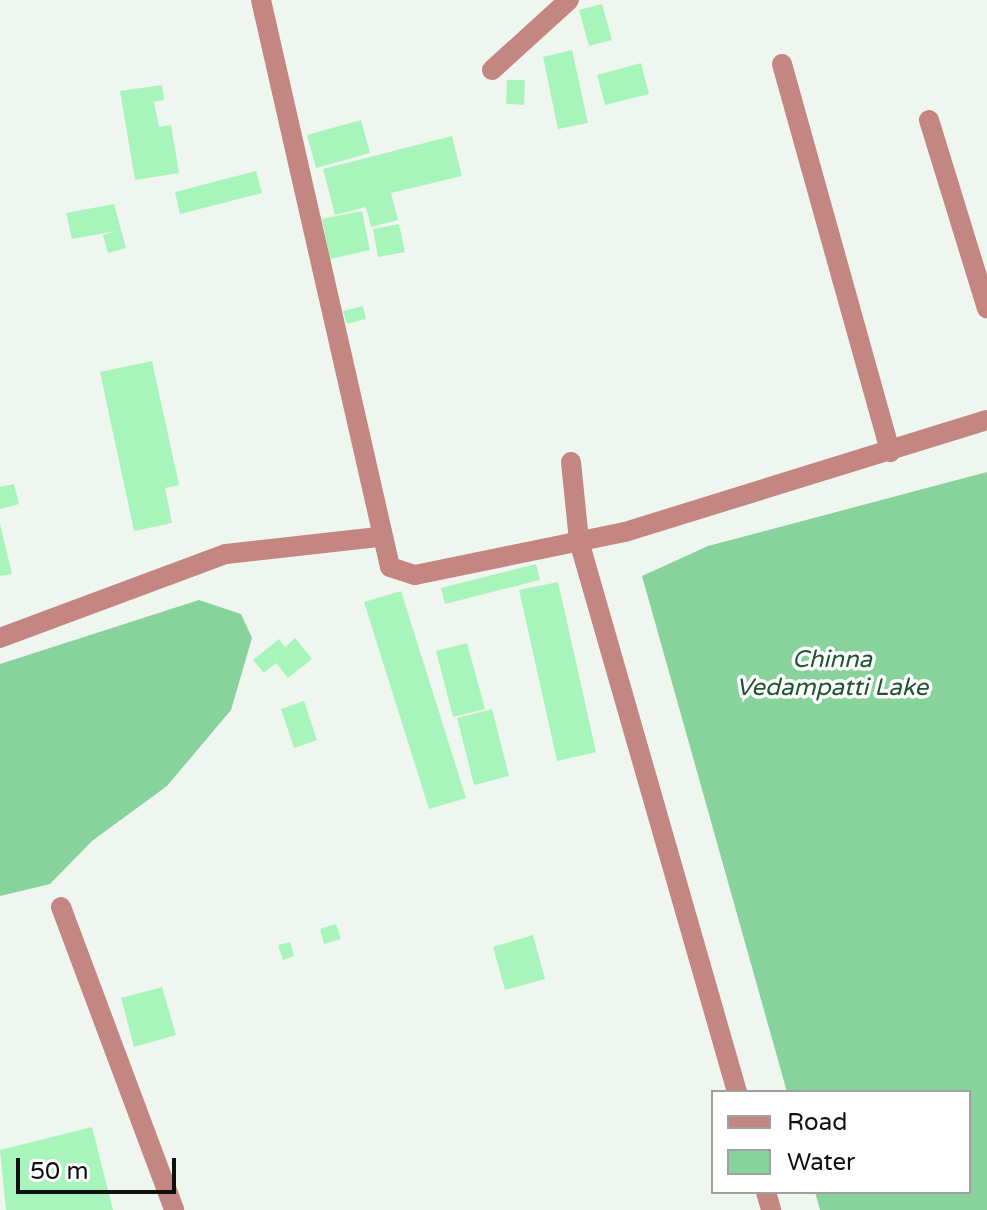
<!DOCTYPE html>
<html>
<head>
<meta charset="utf-8">
<style>
	body { margin:0 }
	#map { position:relative; width:987px; height:1210px; overflow:hidden; background:#eef6ef; font-family:"Varela Round",sans-serif }
	div>[style] { position:absolute }
	.water>* { inset:0; background:#88d39b }
	.building>* { inset:0; background:#a8f5bb }
	.minor>* { height:20px; margin:-10px; padding:0 10px; transform-origin:10px; border-radius:10px; background:#c38680 }
	span { translate:-50% -50%; white-space:nowrap; text-align:center; line-height:1.15; -webkit-text-stroke:7px #fff; paint-order:stroke }
	.water-label { font-size:24px; color:#1f5631; font-style:italic }
	.legend { position:absolute; left:711px; top:1090px; width:260px; height:104px; box-sizing:border-box; background:#fff; border:2px solid #9fa09f; margin:0; padding:10px 14px; list-style:none; font-size:24px; color:#0e110f }
	.legend li { display:flex; align-items:center; gap:16px; height:40px }
	.legend b { width:40px; border:2px solid #9fa09f }
	.scale { position:absolute; left:16px; top:1158px; width:160px; height:36px; box-sizing:border-box; border:4px solid #0e110f; border-top:0; padding-left:10px; font-size:24px; line-height:28px; white-space:nowrap; color:#0e110f; -webkit-text-stroke:6px #fff; paint-order:stroke }
</style>
</head>
<body>
<div id="map">
	<div class="water">
		<div style="clip-path:polygon(987px 472px,987px 1210px,820px 1210px,815px 1192px,969px 1192px,969px 1092px,787px 1092px,642px 576px,708px 546px)"></div>
		<div style="clip-path:polygon(199px 600px,241px 614px,252px 638px,231px 710px,167px 786px,92px 841px,50px 884px,0 896px,0 664px)"></div>
	</div>
	<div class="building">
		<div style="clip-path:polygon(602px 4px,612px 40px,589px 46px,579px 10px)"></div>
		<div style="clip-path:polygon(572px 50px,588px 123px,558px 129px,543px 57px)"></div>
		<div style="clip-path:polygon(641px 63px,649px 94px,605px 105px,597px 75px)"></div>
		<div style="clip-path:polygon(507px 80px,525px 80px,524px 105px,506px 104px)"></div>
		<div style="clip-path:polygon(162px 85px,164px 100px,154px 102px,159px 127px,171px 125px,179px 173px,135px 180px,120px 91px)"></div>
		<div style="clip-path:polygon(361px 120px,370px 153px,316px 168px,307px 135px)"></div>
		<div style="clip-path:polygon(452px 136px,462px 176px,391px 193px,398px 220px,371px 227px,366px 207px,335px 215px,323px 169px)"></div>
		<div style="clip-path:polygon(256px 171px,262px 193px,180px 214px,175px 192px)"></div>
		<div style="clip-path:polygon(114px 204px,126px 248px,108px 253px,103px 235px,116px 231px,72px 239px,66px 213px)"></div>
		<div style="clip-path:polygon(362px 211px,370px 250px,330px 259px,322px 219px)"></div>
		<div style="clip-path:polygon(399px 224px,405px 252px,378px 257px,373px 229px)"></div>
		<div style="clip-path:polygon(363px 306px,366px 319px,347px 324px,343px 311px)"></div>
		<div style="clip-path:polygon(152px 361px,179px 485px,165px 488px,172px 523px,134px 531px,100px 372px)"></div>
		<div style="clip-path:polygon(14px 484px,19px 504px,0 509px,0 487px)"></div>
		<div style="clip-path:polygon(0 524px,12px 574px,0 576px)"></div>
		<div style="clip-path:polygon(536px 564px,540px 580px,445px 604px,441px 588px)"></div>
		<div style="clip-path:polygon(558px 582px,596px 752px,557px 761px,519px 590px)"></div>
		<div style="clip-path:polygon(401px 591px,466px 798px,429px 809px,364px 602px)"></div>
		<div style="clip-path:polygon(295px 638px,312px 659px,288px 678px,276px 663px,264px 673px,253px 660px,279px 639px,285px 647px)"></div>
		<div style="clip-path:polygon(467px 643px,485px 709px,453px 717px,436px 651px)"></div>
		<div style="clip-path:polygon(304px 701px,317px 740px,294px 748px,281px 709px)"></div>
		<div style="clip-path:polygon(492px 709px,509px 776px,474px 785px,457px 718px)"></div>
		<div style="clip-path:polygon(336px 924px,341px 939px,324px 944px,320px 929px)"></div>
		<div style="clip-path:polygon(533px 935px,545px 979px,505px 990px,493px 947px)"></div>
		<div style="clip-path:polygon(290px 942px,294px 956px,283px 960px,278px 945px)"></div>
		<div style="clip-path:polygon(162px 987px,176px 1035px,134px 1047px,121px 998px)"></div>
		<div style="clip-path:polygon(92px 1127px,113px 1210px,6px 1210px,0 1150px)"></div>
	</div>
	<div class="minor">
		<div style="left:261px;top:0;width:581px;rotate:77.18deg"></div>
		<div style="left:390px;top:567px;width:26px;rotate:18deg"></div>
		<div style="left:415px;top:575px;width:214px;rotate:-11.6deg"></div>
		<div style="left:625px;top:532px;width:379px;rotate:-17.2deg"></div>
		<div style="left:782px;top:64px;width:403px;rotate:74.4deg"></div>
		<div style="left:492px;top:70px;width:104px;rotate:-42.3deg"></div>
		<div style="left:929px;top:120px;width:197px;rotate:72.9deg"></div>
		<div style="left:571px;top:462px;width:79px;rotate:84.2deg"></div>
		<div style="left:579px;top:541px;width:573px;rotate:74deg"></div>
		<div style="left:0;top:638px;width:241px;rotate:-20.4deg"></div>
		<div style="left:226px;top:554px;width:153px;rotate:-6.4deg"></div>
		<div style="left:61px;top:907px;width:323px;rotate:69.5deg"></div>
		<div style="left:766px;top:1192px;width:19px;rotate:74deg"></div>
	</div>
	<div class="water-label">
		<span style="left:832px;top:674px">Chinna<br>Vedampatti Lake</span>
	</div>
	<ul class="legend">
	<li><b style="height:10px;background:#c38680"></b>Road</li>
	<li><b style="height:22px;background:#88d39b"></b>Water</li>
	</ul>
	<div class="scale">50 m</div>
</div>
</body>
</html>
